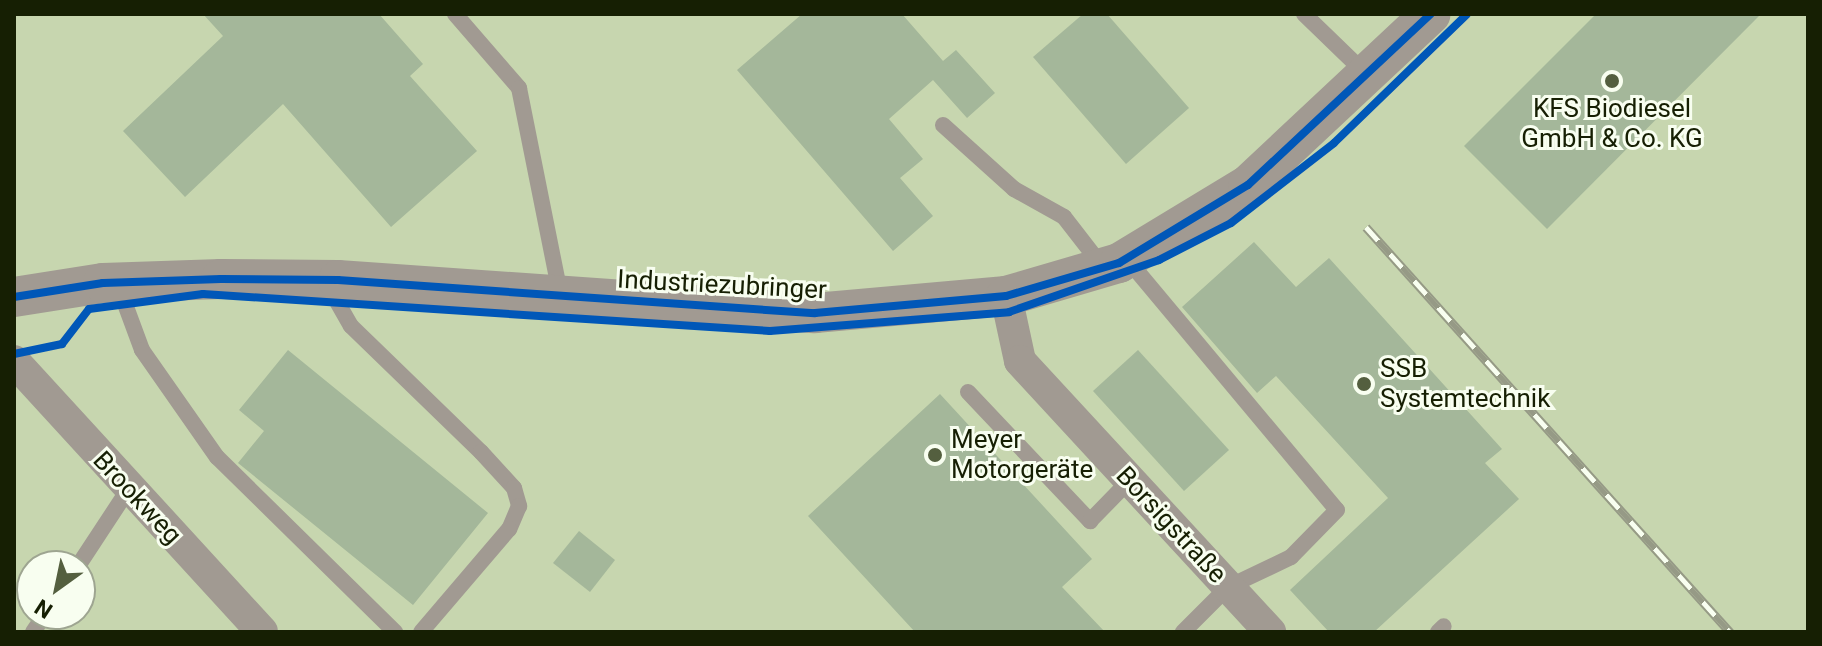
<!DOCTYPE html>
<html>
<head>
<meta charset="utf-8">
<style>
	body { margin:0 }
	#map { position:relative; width:1822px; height:646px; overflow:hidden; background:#c7d6af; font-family:Roboto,sans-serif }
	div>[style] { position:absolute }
	.building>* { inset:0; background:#a4b79a }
	.service>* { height:16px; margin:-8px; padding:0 8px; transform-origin:8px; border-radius:8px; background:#a19a92 }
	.minor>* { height:32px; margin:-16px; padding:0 16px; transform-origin:16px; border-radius:16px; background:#a19a92 }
	.tertiary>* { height:40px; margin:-20px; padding:0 20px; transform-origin:20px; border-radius:20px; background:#a19a92 }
	.rail>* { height:9px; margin-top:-4.5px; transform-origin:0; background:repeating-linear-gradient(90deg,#f8fef0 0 18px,#969a86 0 36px); box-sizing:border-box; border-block:2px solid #969a86 }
	.cycleway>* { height:8px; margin:-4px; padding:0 4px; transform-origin:4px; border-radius:4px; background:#0057b8 }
	.dots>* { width:22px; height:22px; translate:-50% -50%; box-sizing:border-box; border:4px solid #f8fef0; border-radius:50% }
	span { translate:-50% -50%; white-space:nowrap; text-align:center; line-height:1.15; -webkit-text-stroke:6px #f8fef0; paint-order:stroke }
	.poi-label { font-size:26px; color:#161f03 }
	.left { translate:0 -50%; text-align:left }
	.street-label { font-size:26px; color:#161f03 }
	.frame { position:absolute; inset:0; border:16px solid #161f03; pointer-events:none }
	.north { position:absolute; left:16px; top:550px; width:80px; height:80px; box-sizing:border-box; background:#f8fef0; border:2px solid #9ea591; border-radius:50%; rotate:213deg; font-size:22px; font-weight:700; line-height:32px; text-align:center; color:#161f03 }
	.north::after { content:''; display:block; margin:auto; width:28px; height:36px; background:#545f3f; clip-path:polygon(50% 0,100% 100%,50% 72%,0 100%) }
</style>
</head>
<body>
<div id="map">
	<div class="building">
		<div style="clip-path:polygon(203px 14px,379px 14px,423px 64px,410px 76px,477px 151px,391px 227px,283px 104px,185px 197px,123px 131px,223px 36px)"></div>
		<div style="clip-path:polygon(802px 14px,902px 14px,943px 61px,956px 50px,995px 93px,967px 118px,933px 80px,889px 119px,923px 159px,900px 178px,933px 216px,893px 251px,737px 70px)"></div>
		<div style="clip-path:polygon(1083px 14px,1107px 14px,1189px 108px,1126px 164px,1033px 57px)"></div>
		<div style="clip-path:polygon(1596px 14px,1761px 14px,1547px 229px,1464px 146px)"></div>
		<div style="clip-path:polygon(1254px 242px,1296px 287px,1329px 258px,1502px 449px,1485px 463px,1519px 499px,1374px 632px,1329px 632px,1290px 590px,1388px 498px,1276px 376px,1257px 393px,1182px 307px)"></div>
		<div style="clip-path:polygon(288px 350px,488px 513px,413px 605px,238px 463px,264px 431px,239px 410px)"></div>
		<div style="clip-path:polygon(1138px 350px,1229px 450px,1184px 491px,1093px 391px)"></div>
		<div style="clip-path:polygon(940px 394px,1092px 559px,1062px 587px,1105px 632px,915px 632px,808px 516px)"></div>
		<div style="clip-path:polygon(579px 531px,615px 560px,590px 592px,553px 563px)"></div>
	</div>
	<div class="service">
		<div style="left:455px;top:14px;width:98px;rotate:49.1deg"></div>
		<div style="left:519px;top:88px;width:210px;rotate:78.7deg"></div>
		<div style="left:1304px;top:14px;width:86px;rotate:44.1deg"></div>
		<div style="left:943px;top:125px;width:96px;rotate:42deg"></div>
		<div style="left:1014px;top:189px;width:57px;rotate:29.2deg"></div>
		<div style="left:1064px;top:217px;width:62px;rotate:52.2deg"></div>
		<div style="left:1127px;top:259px;width:327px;rotate:50.1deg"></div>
		<div style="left:1337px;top:510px;width:66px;rotate:134.4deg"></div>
		<div style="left:1291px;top:557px;width:70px;rotate:154.5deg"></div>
		<div style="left:1228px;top:587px;width:64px;rotate:135deg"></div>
		<div style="left:327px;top:284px;width:48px;rotate:60.3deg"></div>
		<div style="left:351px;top:326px;width:181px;rotate:44.1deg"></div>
		<div style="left:481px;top:452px;width:49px;rotate:47.5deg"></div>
		<div style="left:514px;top:488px;width:19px;rotate:74deg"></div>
		<div style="left:519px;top:506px;width:25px;rotate:113deg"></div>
		<div style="left:509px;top:529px;width:135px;rotate:130.5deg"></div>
		<div style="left:118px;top:285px;width:69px;rotate:69.7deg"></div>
		<div style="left:142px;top:350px;width:131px;rotate:55deg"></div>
		<div style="left:217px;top:457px;width:250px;rotate:44.5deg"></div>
		<div style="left:968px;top:392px;width:178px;rotate:46.6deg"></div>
		<div style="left:1090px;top:521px;width:57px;rotate:-45.7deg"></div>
		<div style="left:78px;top:566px;width:91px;rotate:-56.7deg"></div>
		<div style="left:33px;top:632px;width:22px;rotate:-56deg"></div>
		<div style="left:1438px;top:632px;width:8px;rotate:-45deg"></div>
	</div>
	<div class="minor">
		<div style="left:1006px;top:296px;width:66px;rotate:77.8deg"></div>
		<div style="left:1020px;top:361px;width:369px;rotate:47.3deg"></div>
		<div style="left:14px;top:361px;width:367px;rotate:47.5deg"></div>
	</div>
	<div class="tertiary">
		<div style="left:14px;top:297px;width:90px;rotate:-8.9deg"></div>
		<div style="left:103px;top:283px;width:118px;rotate:-1.9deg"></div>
		<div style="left:221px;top:279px;width:117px;rotate:0.5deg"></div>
		<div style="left:338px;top:280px;width:478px;rotate:4deg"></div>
		<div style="left:815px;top:313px;width:192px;rotate:-5.1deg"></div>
		<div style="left:1006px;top:296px;width:118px;rotate:-16.3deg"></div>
		<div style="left:1119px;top:263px;width:151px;rotate:-31.2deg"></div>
		<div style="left:1248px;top:185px;width:250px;rotate:-43.1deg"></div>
	</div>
	<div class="rail">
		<div style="left:1366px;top:227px;width:545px;rotate:48.05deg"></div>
	</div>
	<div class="cycleway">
		<div style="left:14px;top:297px;width:90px;rotate:-8.9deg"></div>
		<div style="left:103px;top:283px;width:118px;rotate:-1.9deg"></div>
		<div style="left:221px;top:279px;width:117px;rotate:0.5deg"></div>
		<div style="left:338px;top:280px;width:478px;rotate:4deg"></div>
		<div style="left:815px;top:313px;width:192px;rotate:-5.1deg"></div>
		<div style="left:1006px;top:296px;width:118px;rotate:-16.3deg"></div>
		<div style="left:1119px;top:263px;width:151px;rotate:-31.2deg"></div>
		<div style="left:1248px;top:185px;width:250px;rotate:-43.1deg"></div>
		<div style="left:14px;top:354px;width:49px;rotate:-11.8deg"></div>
		<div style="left:62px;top:344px;width:44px;rotate:-52.4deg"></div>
		<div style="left:89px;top:309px;width:115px;rotate:-7.5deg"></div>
		<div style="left:203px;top:294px;width:568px;rotate:3.73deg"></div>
		<div style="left:770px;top:331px;width:240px;rotate:-4.5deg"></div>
		<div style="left:1009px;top:312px;width:159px;rotate:-19.1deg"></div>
		<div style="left:1159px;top:260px;width:81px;rotate:-27.2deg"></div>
		<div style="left:1231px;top:223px;width:130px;rotate:-37.8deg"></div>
		<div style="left:1334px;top:143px;width:185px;rotate:-44.1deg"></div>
	</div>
	<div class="dots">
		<div style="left:1612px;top:81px;background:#545f3f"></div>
		<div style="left:1364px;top:384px;background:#545f3f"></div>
		<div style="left:935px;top:455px;background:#545f3f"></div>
	</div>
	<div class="poi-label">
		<span style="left:1612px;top:124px">KFS Biodiesel<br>GmbH &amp; Co. KG</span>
		<span class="left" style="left:1380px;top:384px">SSB<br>Systemtechnik</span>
		<span class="left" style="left:951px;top:455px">Meyer<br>Motorgeräte</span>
	</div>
	<div class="street-label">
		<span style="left:722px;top:285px;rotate:3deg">Industriezubringer</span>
		<span style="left:137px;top:498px;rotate:47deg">Brookweg</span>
		<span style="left:1171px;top:525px;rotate:47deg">Borsigstraße</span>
	</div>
	<div class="frame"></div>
	<div class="north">N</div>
</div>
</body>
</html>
